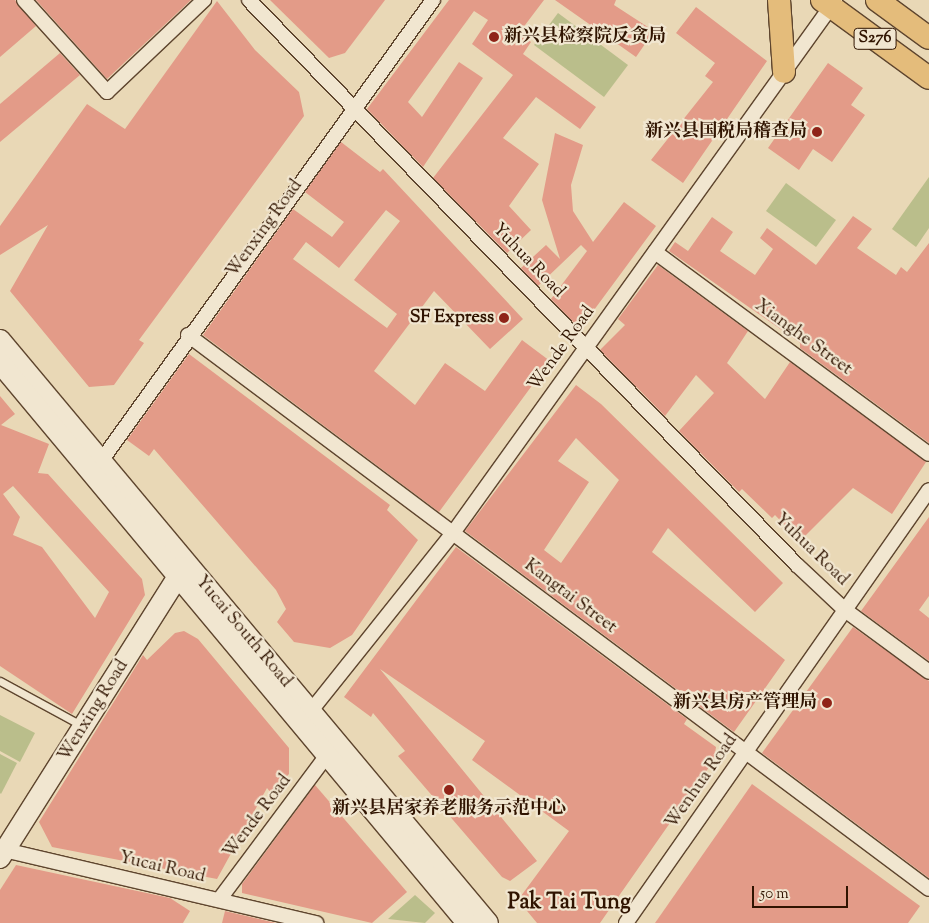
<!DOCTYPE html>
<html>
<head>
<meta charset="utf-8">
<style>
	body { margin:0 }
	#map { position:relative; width:929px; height:923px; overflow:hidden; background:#e9d8b6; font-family:"Sorts Mill Goudy","Noto Serif SC",serif }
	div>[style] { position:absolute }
	.green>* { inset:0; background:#babe8b }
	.building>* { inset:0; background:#e39b88 }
	.roads { filter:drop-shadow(1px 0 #5e452e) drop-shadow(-1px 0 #5e452e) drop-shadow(0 1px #5e452e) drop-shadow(0 -1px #5e452e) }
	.lane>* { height:7px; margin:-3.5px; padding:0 3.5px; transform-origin:3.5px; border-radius:3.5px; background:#f1e6d0 }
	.street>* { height:14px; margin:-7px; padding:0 7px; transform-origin:7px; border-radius:7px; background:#f1e6d0 }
	.secondary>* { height:20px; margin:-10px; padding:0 10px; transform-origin:10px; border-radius:10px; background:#f1e6d0 }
	.primary>* { height:22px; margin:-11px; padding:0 11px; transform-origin:11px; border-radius:11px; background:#e4bc7b }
	.dots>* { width:14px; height:14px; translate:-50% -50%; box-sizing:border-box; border:2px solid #f1e6d0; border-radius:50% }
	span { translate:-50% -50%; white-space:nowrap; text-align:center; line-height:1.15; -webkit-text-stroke:4.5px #f1e6d0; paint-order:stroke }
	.shield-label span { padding:1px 4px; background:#f1e6d0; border:1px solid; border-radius:4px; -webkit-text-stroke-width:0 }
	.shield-label { font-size:16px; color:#301401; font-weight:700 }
	.poi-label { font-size:18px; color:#301401; font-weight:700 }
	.left { translate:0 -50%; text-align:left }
	.right { translate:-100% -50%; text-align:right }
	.street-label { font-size:18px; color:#301401 }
	.district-label { font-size:22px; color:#301401; font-weight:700 }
	.scale { position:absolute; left:752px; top:886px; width:96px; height:22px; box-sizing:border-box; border:2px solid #301401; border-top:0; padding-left:6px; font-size:15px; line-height:18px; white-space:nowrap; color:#301401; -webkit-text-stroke:4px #f1e6d0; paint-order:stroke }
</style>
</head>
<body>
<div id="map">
	<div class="green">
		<div style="clip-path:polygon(558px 13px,628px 65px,604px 97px,534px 45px)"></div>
		<div style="clip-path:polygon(929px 177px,929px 228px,916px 247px,892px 229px)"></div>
		<div style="clip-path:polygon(786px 183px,836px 220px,816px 247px,766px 211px)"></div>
		<div style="clip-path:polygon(0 715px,35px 733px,20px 762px,0 751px)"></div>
		<div style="clip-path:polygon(0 754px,17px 763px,1px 794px,0 793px)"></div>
		<div style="clip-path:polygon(415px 895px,435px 913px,425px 923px,388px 919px)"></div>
	</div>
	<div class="building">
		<div style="clip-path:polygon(0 0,15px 0,36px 26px,0 57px)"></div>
		<div style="clip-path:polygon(36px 0,191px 0,107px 79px)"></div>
		<div style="clip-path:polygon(270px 0,385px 0,345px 53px,329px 58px)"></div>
		<div style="clip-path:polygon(449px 0,544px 0,519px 33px,531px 42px,523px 54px,596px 107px,580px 129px,536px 97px,503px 138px,539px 164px,509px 206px,531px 230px,507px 253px,433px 178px,513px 75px,472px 44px,488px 20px,474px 11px,408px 102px,422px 117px,459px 62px,483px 78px,423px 167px,367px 109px)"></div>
		<div style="clip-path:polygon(555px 0,616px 0,614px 5px,654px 31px,636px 57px)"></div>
		<div style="clip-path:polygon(217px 1px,255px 50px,299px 92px,304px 116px,139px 340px,144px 343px,114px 385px,89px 387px,10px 291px,48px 225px,0 255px,0 226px,87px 104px,125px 129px)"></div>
		<div style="clip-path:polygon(696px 7px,767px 61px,683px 183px,651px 160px,713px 82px,705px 76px,715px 63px,676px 33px)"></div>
		<div style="clip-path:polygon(60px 53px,80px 75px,0 142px,0 104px)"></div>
		<div style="clip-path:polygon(828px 63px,863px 88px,851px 105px,865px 115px,832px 162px,813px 149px,799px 170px,768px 148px)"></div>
		<div style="clip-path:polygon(555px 133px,583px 145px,571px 185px,573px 211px,593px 242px,624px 202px,656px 226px,580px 329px,551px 299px,587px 251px,581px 245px,538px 286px,521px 268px,546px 245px,560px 259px,542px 200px)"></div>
		<div style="clip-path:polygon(evenodd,341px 142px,380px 172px,383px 169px,523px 319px,490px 349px,434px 291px,374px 371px,415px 405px,445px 363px,485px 391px,522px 340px,550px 361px,439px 512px,203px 335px,293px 209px,332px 237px,344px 222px,305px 192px,341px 142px,386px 210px,400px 221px,354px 280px,397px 314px,387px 328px,293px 259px,306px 242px,339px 268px,386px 210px)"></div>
		<div style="clip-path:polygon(853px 216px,872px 229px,857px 248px,896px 275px,901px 267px,907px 272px,929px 243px,929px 443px,800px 348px,800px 343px,669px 251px,675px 242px,688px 251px,712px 217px,733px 232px,720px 251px,755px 275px,773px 249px,760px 238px,767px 228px,816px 265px)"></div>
		<div style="clip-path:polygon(658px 265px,748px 331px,727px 363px,765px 399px,790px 362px,926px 462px,892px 514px,853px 488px,800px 541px,775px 515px,772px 518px,742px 489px,739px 492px,679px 431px,714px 393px,696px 375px,665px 416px,600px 350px,625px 325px,618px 319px)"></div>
		<div style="clip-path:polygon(189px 354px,390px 505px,387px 510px,418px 540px,352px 635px,330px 648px,294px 642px,277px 622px,286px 609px,276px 590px,154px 449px,149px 456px,127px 440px)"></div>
		<div style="clip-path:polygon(evenodd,576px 385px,601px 404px,783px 583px,755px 612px,668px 528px,652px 552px,785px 660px,734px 732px,465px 531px,576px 385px,576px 438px,619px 480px,561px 563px,544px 550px,589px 482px,558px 461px,576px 438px)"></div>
		<div style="clip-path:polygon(evenodd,0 396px,15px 414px,1px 425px,49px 444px,38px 473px,48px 474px,142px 579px,145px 595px,72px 714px,0 666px,0 396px,13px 486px,109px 592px,95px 618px,42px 547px,13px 535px,20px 517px,3px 494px,13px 486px)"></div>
		<div style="clip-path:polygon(929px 517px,929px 596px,919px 610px,929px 618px,929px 661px,861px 611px)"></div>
		<div style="clip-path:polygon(456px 547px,687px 719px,684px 724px,716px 747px,714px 760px,600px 923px,537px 923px,518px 900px,569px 831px,472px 760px,485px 741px,380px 669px,537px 861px,510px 881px,502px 877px,398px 756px,405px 751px,373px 713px,371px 717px,344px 697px)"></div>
		<div style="clip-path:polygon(853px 627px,929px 681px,929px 878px,762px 753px)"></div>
		<div style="clip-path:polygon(184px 631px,198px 639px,289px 748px,289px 774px,271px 793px,267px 788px,217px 879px,52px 847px,39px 822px,143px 655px,147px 660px,175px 633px)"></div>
		<div style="clip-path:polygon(752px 784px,920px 906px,908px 923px,655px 923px)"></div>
		<div style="clip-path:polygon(315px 785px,407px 892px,372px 923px,242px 893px,242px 884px)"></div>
		<div style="clip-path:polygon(16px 865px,170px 898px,190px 911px,183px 923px,0 923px,0 890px)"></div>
		<div style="clip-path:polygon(225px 911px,276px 923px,222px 923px)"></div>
	</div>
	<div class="roads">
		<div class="lane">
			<div style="left:0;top:681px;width:92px;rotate:28.5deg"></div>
		</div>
		<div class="street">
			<div style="left:24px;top:0;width:124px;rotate:47.9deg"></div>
			<div style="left:107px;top:92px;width:134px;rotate:-43.5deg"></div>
			<div style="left:249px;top:0;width:787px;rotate:45.88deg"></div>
			<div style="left:797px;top:565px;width:66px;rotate:43.2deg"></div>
			<div style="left:845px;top:610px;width:104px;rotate:36.4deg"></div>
			<div style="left:655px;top:252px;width:340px;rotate:36.4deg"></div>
			<div style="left:188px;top:335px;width:925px;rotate:36.78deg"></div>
			<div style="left:101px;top:461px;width:568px;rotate:-54.24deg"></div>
			<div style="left:310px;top:712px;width:229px;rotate:-51.4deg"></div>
			<div style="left:453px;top:533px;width:655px;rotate:-54.32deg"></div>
			<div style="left:0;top:849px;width:325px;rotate:13.2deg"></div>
			<div style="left:219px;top:900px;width:181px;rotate:-53.3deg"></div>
			<div style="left:626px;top:923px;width:528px;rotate:-55.02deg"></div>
		</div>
		<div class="secondary">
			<div style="left:0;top:340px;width:760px;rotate:50.07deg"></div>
			<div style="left:0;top:363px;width:729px;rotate:50.17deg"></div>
			<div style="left:0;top:858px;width:344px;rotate:-57.7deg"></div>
		</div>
		<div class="primary">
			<div style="left:779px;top:0;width:72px;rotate:86deg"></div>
			<div style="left:822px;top:0;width:132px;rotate:36.1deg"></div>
			<div style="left:877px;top:0;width:64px;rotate:36.2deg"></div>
		</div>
	</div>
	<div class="dots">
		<div style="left:494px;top:37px;background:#8f2418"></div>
		<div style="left:817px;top:132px;background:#8f2418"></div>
		<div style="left:504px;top:318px;background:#8f2418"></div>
		<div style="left:827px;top:703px;background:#8f2418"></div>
		<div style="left:449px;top:790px;background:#8f2418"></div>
	</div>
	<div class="shield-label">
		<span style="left:875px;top:39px">S276</span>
	</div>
	<div class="poi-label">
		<span class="left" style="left:504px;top:37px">新兴县检察院反贪局</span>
		<span class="right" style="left:807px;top:132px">新兴县国税局稽查局</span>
		<span class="right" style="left:494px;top:318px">SF Express</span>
		<span class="right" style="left:817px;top:703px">新兴县房产管理局</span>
		<span style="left:449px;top:809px">新兴县居家养老服务示范中心</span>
	</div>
	<div class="street-label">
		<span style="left:265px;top:229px;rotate:-54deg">Wenxing Road</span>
		<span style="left:528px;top:261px;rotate:46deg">Yuhua Road</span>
		<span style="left:803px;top:338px;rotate:36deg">Xianghe Street</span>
		<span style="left:562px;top:349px;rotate:-54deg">Wende Road</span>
		<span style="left:811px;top:550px;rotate:44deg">Yuhua Road</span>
		<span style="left:570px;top:597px;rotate:37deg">Kangtai Street</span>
		<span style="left:243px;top:632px;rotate:50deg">Yucai South Road</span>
		<span style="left:94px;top:711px;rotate:-58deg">Wenxing Road</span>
		<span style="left:702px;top:782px;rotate:-55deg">Wenhua Road</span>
		<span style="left:258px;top:817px;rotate:-53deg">Wende Road</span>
		<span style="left:162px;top:868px;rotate:13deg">Yucai Road</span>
	</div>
	<div class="district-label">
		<span style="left:569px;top:904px">Pak Tai Tung</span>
	</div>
	<div class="scale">50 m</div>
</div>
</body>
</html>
